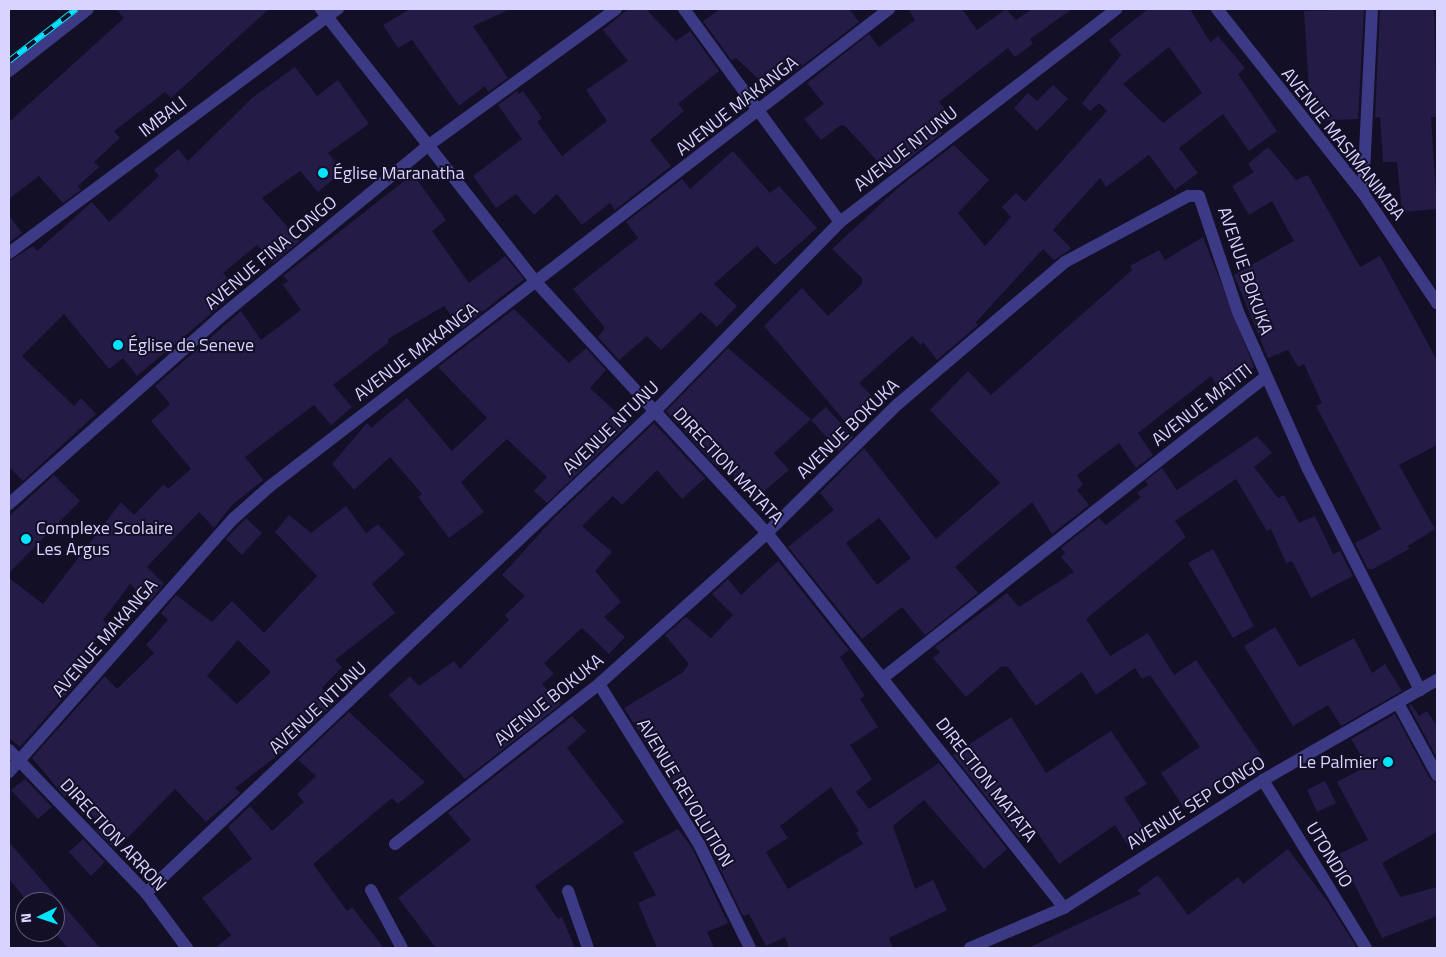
<!DOCTYPE html>
<html>
<head>
<meta charset="utf-8">
<style>
	body { margin:0 }
	#map { position:relative; width:1446px; height:957px; overflow:hidden; background:#130f26; font-family:"Titillium Web",sans-serif }
	div>[style] { position:absolute }
	.building>* { inset:0; background:#241b47 }
	.minor>* { height:12px; margin:-6px; padding:0 6px; transform-origin:6px; border-radius:6px; background:#3d3a85 }
	.rail>* { height:5.5px; margin-top:-2.75px; transform-origin:0; background:repeating-linear-gradient(90deg,#130f26 0 11px,#00e5ff 0 22px); box-sizing:border-box; border-block:1px solid #00e5ff }
	.dots>* { width:14px; height:14px; translate:-50% -50%; box-sizing:border-box; border:2px solid #130f26; border-radius:50% }
	span { translate:-50% -50%; white-space:nowrap; text-align:center; line-height:1.15; -webkit-text-stroke:4px #130f26; paint-order:stroke }
	.street-label { font-size:18px; color:#d9d4ff }
	.poi-label { font-size:18px; color:#d9d4ff }
	.left { translate:0 -50%; text-align:left }
	.right { translate:-100% -50%; text-align:right }
	.frame { position:absolute; inset:0; border:10px solid #d9d4ff; pointer-events:none }
	.north { position:absolute; left:15px; top:892px; width:50px; height:50px; box-sizing:border-box; background:#130f26; border:1px solid #625e7d; border-radius:50%; rotate:266deg; font-size:14px; font-weight:700; line-height:20px; text-align:center; color:#d9d4ff }
	.north::after { content:''; display:block; margin:auto; width:18px; height:22px; background:#00e5ff; clip-path:polygon(50% 0,100% 100%,50% 72%,0 100%) }
</style>
</head>
<body>
<div id="map">
	<div class="building">
		<div style="clip-path:polygon(116px 9px,269px 9px,171px 98px,165px 92px,114px 131px,120px 138px,94px 162px,99px 167px,78px 186px,81px 190px,63px 203px,39px 176px,9px 199px,9px 122px,124px 18px)"></div>
		<div style="clip-path:polygon(410px 9px,510px 9px,473px 26px,508px 78px,488px 92px,485px 86px,459px 106px,412px 40px,398px 48px,383px 25px)"></div>
		<div style="clip-path:polygon(628px 9px,646px 9px,676px 41px,690px 31px,719px 71px,678px 104px,684px 111px,650px 140px,671px 166px,615px 210px,610px 203px,582px 225px,557px 194px,534px 215px,516px 194px,496px 208px,473px 176px,522px 139px,498px 105px,517px 91px,519px 94px,523px 91px,542px 118px,537px 122px,562px 156px,607px 121px,586px 90px,628px 61px,603px 30px)"></div>
		<div style="clip-path:polygon(720px 9px,849px 9px,859px 22px,797px 70px,793px 65px,770px 90px,736px 58px,732px 61px,703px 21px)"></div>
		<div style="clip-path:polygon(908px 9px,962px 9px,977px 30px,1006px 9px,1016px 20px,1032px 9px,1072px 9px,1030px 39px,1033px 44px,1015px 57px,1008px 48px,939px 102px,953px 118px,938px 130px,942px 133px,889px 174px,846px 127px,841px 125px,821px 140px,804px 119px,824px 104px,807px 83px,869px 34px,879px 47px,915px 20px)"></div>
		<div style="clip-path:polygon(evenodd,1148px 9px,1190px 9px,1210px 42px,1218px 36px,1245px 68px,1238px 74px,1277px 131px,1249px 151px,1223px 114px,1179px 148px,1198px 173px,1175px 190px,1149px 155px,1106px 187px,1100px 178px,1053px 230px,1071px 248px,1068px 251px,1054px 260px,1043px 249px,976px 322px,978px 325px,937px 360px,923px 342px,921px 345px,912px 336px,859px 383px,874px 398px,848px 425px,764px 326px,802px 288px,828px 316px,862px 284px,862px 278px,832px 249px,900px 186px,954px 145px,989px 180px,958px 213px,985px 246px,1011px 217px,1002px 207px,1016px 193px,1025px 202px,1107px 111px,1099px 103px,1090px 111px,1082px 103px,1121px 55px,1109px 40px,1148px 9px,1169px 47px,1202px 93px,1163px 123px,1123px 84px,1169px 47px)"></div>
		<div style="clip-path:polygon(1364px 9px,1358px 119px,1316px 121px,1309px 89px,1304px 11px)"></div>
		<div style="clip-path:polygon(1380px 9px,1434px 9px,1437px 117px,1431px 117px,1437px 209px,1402px 212px,1397px 162px,1383px 162px,1380px 117px,1375px 118px)"></div>
		<div style="clip-path:polygon(295px 67px,317px 96px,338px 80px,369px 124px,328px 153px,343px 171px,318px 192px,300px 171px,262px 198px,300px 241px,273px 263px,257px 245px,223px 273px,236px 287px,228px 293px,231px 297px,137px 376px,123px 358px,109px 369px,64px 314px,22px 356px,74px 406px,81px 398px,96px 414px,23px 481px,9px 467px,9px 261px,33px 246px,37px 251px,92px 202px,109px 222px,159px 176px,154px 170px,178px 149px,188px 161px,252px 98px)"></div>
		<div style="clip-path:polygon(1053px 85px,1068px 99px,1037px 131px,1014px 108px,1028px 93px,1037px 101px)"></div>
		<div style="clip-path:polygon(1268px 147px,1296px 180px,1308px 175px,1360px 267px,1380px 256px,1437px 360px,1437px 445px,1399px 465px,1435px 529px,1408px 546px,1409px 549px,1373px 569px,1368px 569px,1355px 543px,1381px 529px,1316px 406px,1322px 403px,1304px 364px,1298px 367px,1288px 350px,1268px 358px,1234px 275px,1294px 241px,1272px 201px,1249px 215px,1232px 186px,1254px 172px,1248px 164px)"></div>
		<div style="clip-path:polygon(733px 151px,770px 193px,779px 186px,817px 228px,775px 265px,757px 246px,714px 284px,737px 306px,717px 327px,701px 312px,661px 350px,647px 336px,619px 360px,598px 337px,605px 328px,573px 289px,638px 238px,626px 222px,682px 179px,690px 189px)"></div>
		<div style="clip-path:polygon(413px 174px,446px 220px,432px 231px,469px 283px,505px 256px,524px 279px,461px 329px,444px 306px,388px 339px,389px 342px,333px 385px,352px 407px,331px 425px,314px 405px,245px 457px,263px 480px,232px 505px,214px 528px,199px 512px,147px 567px,164px 584px,149px 602px,130px 584px,103px 620px,109px 626px,83px 653px,93px 664px,20px 747px,9px 738px,9px 578px,43px 604px,121px 502px,134px 515px,164px 484px,168px 489px,191px 469px,151px 421px,170px 404px,155px 386px,241px 311px,261px 340px,301px 310px,283px 285px,288px 281px,283px 276px)"></div>
		<div style="clip-path:polygon(9px 215px,22px 233px,9px 243px)"></div>
		<div style="clip-path:polygon(evenodd,1203px 237px,1254px 367px,1219px 389px,1211px 376px,1138px 433px,1153px 455px,1136px 468px,1119px 443px,1077px 475px,1083px 485px,1077px 490px,1089px 505px,1052px 534px,1032px 502px,955px 567px,978px 593px,925px 635px,902px 607px,862px 639px,788px 547px,834px 510px,820px 493px,864px 448px,936px 539px,1000px 483px,930px 410px,968px 371px,991px 395px,1132px 270px,1130px 266px,1159px 250px,1165px 260px,1203px 237px,879px 518px,911px 558px,877px 585px,846px 543px,879px 518px)"></div>
		<div style="clip-path:polygon(514px 309px,569px 363px,586px 348px,606px 370px,590px 388px,629px 424px,547px 503px,534px 491px,547px 477px,507px 439px,461px 482px,484px 512px,449px 538px,418px 497px,422px 494px,390px 457px,354px 490px,332px 464px,367px 423px,371px 428px,407px 398px,452px 451px,487px 418px,438px 367px)"></div>
		<div style="clip-path:polygon(728px 348px,811px 419px,774px 453px,789px 470px,755px 499px,722px 463px,717px 467px,666px 411px)"></div>
		<div style="clip-path:polygon(826px 407px,853px 437px,839px 451px,811px 420px)"></div>
		<div style="clip-path:polygon(654px 423px,705px 478px,682px 499px,657px 470px,622px 505px,613px 496px,582px 526px,612px 552px,595px 571px,621px 602px,604px 617px,625px 637px,609px 654px,582px 628px,544px 663px,554px 674px,542px 684px,561px 704px,465px 779px,389px 695px,410px 676px,419px 686px,454px 661px,460px 669px,509px 620px,505px 615px,525px 596px,502px 575px,552px 520px)"></div>
		<div style="clip-path:polygon(1257px 436px,1272px 453px,1254px 467px,1278px 498px,1284px 495px,1299px 523px,1315px 516px,1333px 554px,1340px 551px,1353px 576px,1311px 598px,1292px 561px,1286px 563px,1271px 529px,1267px 531px,1236px 479px,1175px 521px,1186px 537px,1086px 619px,1110px 656px,1148px 633px,1174px 675px,1196px 660px,1261px 755px,1208px 793px,1184px 808px,1161px 773px,1200px 747px,1150px 675px,1142px 679px,1135px 668px,1096px 695px,1082px 672px,1036px 706px,1008px 667px,1002px 666px,966px 697px,933px 658px,940px 652px,935px 647px,1007px 593px,1019px 607px,1074px 572px,1061px 557px,1065px 553px,1061px 548px,1099px 518px,1106px 525px,1141px 497px,1137px 493px,1148px 485px,1145px 481px,1162px 468px,1177px 490px)"></div>
		<div style="clip-path:polygon(54px 475px,80px 501px,9px 573px,9px 516px)"></div>
		<div style="clip-path:polygon(evenodd,346px 506px,366px 533px,378px 524px,405px 554px,372px 584px,395px 613px,335px 660px,342px 667px,322px 688px,337px 701px,286px 749px,235px 788px,240px 793px,206px 822px,175px 789px,116px 850px,95px 829px,101px 824px,70px 793px,65px 797px,32px 758px,105px 676px,117px 689px,154px 653px,146px 645px,168px 620px,161px 613px,176px 595px,212px 622px,232px 601px,264px 633px,317px 576px,275px 532px,289px 515px,311px 533px,346px 506px,238px 640px,271px 672px,237px 704px,207px 676px,238px 640px)"></div>
		<div style="clip-path:polygon(246px 518px,262px 533px,242px 555px,226px 539px)"></div>
		<div style="clip-path:polygon(1213px 549px,1254px 626px,1233px 638px,1188px 563px)"></div>
		<div style="clip-path:polygon(evenodd,778px 561px,849px 650px,840px 657px,865px 696px,860px 699px,878px 727px,850px 745px,872px 779px,856px 792px,869px 809px,939px 763px,1007px 849px,984px 869px,924px 800px,893px 826px,915px 889px,933px 880px,947px 910px,889px 938px,893px 948px,789px 948px,785px 937px,766px 946px,749px 914px,743px 916px,706px 840px,624px 708px,682px 673px,689px 664px,665px 635px,686px 617px,711px 638px,733px 615px,712px 594px,728px 579px,741px 595px,778px 561px,831px 787px,859px 831px,856px 833px,863px 844px,788px 889px,766px 852px,788px 838px,780px 826px,831px 787px)"></div>
		<div style="clip-path:polygon(1275px 627px,1299px 667px,1354px 638px,1372px 673px,1385px 664px,1402px 691px,1341px 726px,1328px 705px,1293px 726px,1244px 646px)"></div>
		<div style="clip-path:polygon(1411px 704px,1419px 716px,1427px 711px,1437px 726px,1437px 758px,1409px 706px)"></div>
		<div style="clip-path:polygon(349px 712px,425px 782px,398px 804px,392px 798px,313px 864px,347px 911px,352px 907px,384px 948px,215px 948px,231px 935px,202px 898px,252px 859px,228px 827px,250px 806px,272px 831px,304px 802px,297px 794px,316px 776px,298px 760px)"></div>
		<div style="clip-path:polygon(1395px 714px,1430px 779px,1437px 783px,1437px 832px,1382px 863px,1400px 897px,1437px 887px,1437px 916px,1382px 938px,1339px 854px,1368px 840px,1337px 782px,1367px 766px,1351px 739px)"></div>
		<div style="clip-path:polygon(572px 716px,586px 731px,567px 748px,624px 822px,535px 886px,558px 919px,562px 917px,575px 948px,436px 948px,398px 898px,471px 840px,448px 813px)"></div>
		<div style="clip-path:polygon(1011px 717px,1046px 773px,1111px 731px,1147px 784px,1124px 798px,1146px 832px,1127px 844px,1115px 825px,1059px 864px,1032px 825px,1019px 838px,953px 755px)"></div>
		<div style="clip-path:polygon(25px 779px,52px 807px,38px 819px,11px 790px)"></div>
		<div style="clip-path:polygon(1325px 781px,1336px 803px,1317px 812px,1307px 790px)"></div>
		<div style="clip-path:polygon(678px 829px,692px 848px,728px 923px,707px 932px,714px 948px,657px 948px,638px 903px,656px 895px,633px 853px)"></div>
		<div style="clip-path:polygon(83px 839px,105px 862px,91px 876px,69px 852px)"></div>
		<div style="clip-path:polygon(9px 842px,100px 948px,68px 948px,54px 932px,55px 902px,28px 902px,9px 879px)"></div>
		<div style="clip-path:polygon(1288px 849px,1328px 902px,1357px 948px,1028px 948px,1141px 894px,1137px 890px,1158px 875px,1188px 915px,1238px 877px,1243px 884px)"></div>
	</div>
	<div class="minor">
		<div style="left:321px;top:9px;width:347px;rotate:51.8deg"></div>
		<div style="left:536px;top:282px;width:341px;rotate:47.4deg"></div>
		<div style="left:767px;top:533px;width:478px;rotate:51.6deg"></div>
		<div style="left:684px;top:9px;width:264px;rotate:53.8deg"></div>
		<div style="left:1217px;top:9px;width:235px;rotate:51.6deg"></div>
		<div style="left:1363px;top:193px;width:133px;rotate:56.1deg"></div>
		<div style="left:9px;top:71px;width:100px;rotate:-38.1deg"></div>
		<div style="left:1363px;top:193px;width:184px;rotate:-87.2deg"></div>
		<div style="left:9px;top:253px;width:410px;rotate:-36.6deg"></div>
		<div style="left:9px;top:504px;width:281px;rotate:-41.5deg"></div>
		<div style="left:219px;top:318px;width:272px;rotate:-39.5deg"></div>
		<div style="left:429px;top:145px;width:231px;rotate:-36deg"></div>
		<div style="left:884px;top:677px;width:486px;rotate:-38.2deg"></div>
		<div style="left:599px;top:684px;width:189px;rotate:58deg"></div>
		<div style="left:699px;top:844px;width:116px;rotate:63.9deg"></div>
		<div style="left:1399px;top:705px;width:80px;rotate:61.5deg"></div>
		<div style="left:9px;top:750px;width:198px;rotate:46.2deg"></div>
		<div style="left:146px;top:893px;width:69px;rotate:53.3deg"></div>
		<div style="left:9px;top:772px;width:338px;rotate:-48.5deg"></div>
		<div style="left:233px;top:519px;width:48px;rotate:-41.6deg"></div>
		<div style="left:269px;top:487px;width:783px;rotate:-37.63deg"></div>
		<div style="left:1263px;top:780px;width:197px;rotate:58.5deg"></div>
		<div style="left:395px;top:844px;width:259px;rotate:-38.1deg"></div>
		<div style="left:599px;top:684px;width:226px;rotate:-41.9deg"></div>
		<div style="left:767px;top:533px;width:184px;rotate:-44.6deg"></div>
		<div style="left:898px;top:404px;width:219px;rotate:-40.4deg"></div>
		<div style="left:1065px;top:262px;width:140px;rotate:-28.2deg"></div>
		<div style="left:1188px;top:196px;width:11px"></div>
		<div style="left:1199px;top:196px;width:122px;rotate:71.4deg"></div>
		<div style="left:1238px;top:312px;width:172px;rotate:66deg"></div>
		<div style="left:1308px;top:469px;width:248px;rotate:63.1deg"></div>
		<div style="left:371px;top:890px;width:66px;rotate:61.9deg"></div>
		<div style="left:568px;top:891px;width:60px;rotate:70.7deg"></div>
		<div style="left:146px;top:893px;width:700px;rotate:-43.44deg"></div>
		<div style="left:654px;top:412px;width:266px;rotate:-45.6deg"></div>
		<div style="left:840px;top:222px;width:349px;rotate:-37.6deg"></div>
		<div style="left:970px;top:948px;width:102px;rotate:-23.1deg"></div>
		<div style="left:1064px;top:908px;width:237px;rotate:-32.7deg"></div>
		<div style="left:1263px;top:780px;width:201px;rotate:-29.9deg"></div>
	</div>
	<div class="rail">
		<div style="left:9px;top:61px;width:85px;rotate:-37.8deg"></div>
	</div>
	<div class="dots">
		<div style="left:323px;top:173px;background:#00e5ff"></div>
		<div style="left:118px;top:345px;background:#00e5ff"></div>
		<div style="left:26px;top:539px;background:#00e5ff"></div>
		<div style="left:1388px;top:762px;background:#00e5ff"></div>
	</div>
	<div class="street-label">
		<span style="left:737px;top:106px;rotate:-38deg">AVENUE MAKANGA</span>
		<span style="left:163px;top:117px;rotate:-37deg">IMBALI</span>
		<span style="left:1343px;top:144px;rotate:52deg">AVENUE MASIMANIMBA</span>
		<span style="left:906px;top:149px;rotate:-38deg">AVENUE NTUNU</span>
		<span style="left:271px;top:253px;rotate:-40deg">AVENUE FINA CONGO</span>
		<span style="left:1245px;top:271px;rotate:71deg">AVENUE BOKUKA</span>
		<span style="left:416px;top:352px;rotate:-37deg">AVENUE MAKANGA</span>
		<span style="left:1202px;top:405px;rotate:-38deg">AVENUE MATITI</span>
		<span style="left:611px;top:428px;rotate:-44deg">AVENUE NTUNU</span>
		<span style="left:848px;top:429px;rotate:-44deg">AVENUE BOKUKA</span>
		<span style="left:728px;top:466px;rotate:47deg">DIRECTION MATATA</span>
		<span style="left:105px;top:638px;rotate:-49deg">AVENUE MAKANGA</span>
		<span style="left:549px;top:700px;rotate:-39deg">AVENUE BOKUKA</span>
		<span style="left:318px;top:708px;rotate:-43deg">AVENUE NTUNU</span>
		<span style="left:986px;top:780px;rotate:52deg">DIRECTION MATATA</span>
		<span style="left:685px;top:793px;rotate:59deg">AVENUE REVOLUTION</span>
		<span style="left:1196px;top:803px;rotate:-32deg">AVENUE SEP CONGO</span>
		<span style="left:113px;top:835px;rotate:47deg">DIRECTION ARRON</span>
		<span style="left:1329px;top:855px;rotate:59deg">UTONDIO</span>
	</div>
	<div class="poi-label">
		<span class="left" style="left:333px;top:173px">Église Maranatha</span>
		<span class="left" style="left:128px;top:345px">Église de Seneve</span>
		<span class="left" style="left:36px;top:539px">Complexe Scolaire<br>Les Argus</span>
		<span class="right" style="left:1378px;top:762px">Le Palmier</span>
	</div>
	<div class="frame"></div>
	<div class="north">N</div>
</div>
</body>
</html>
